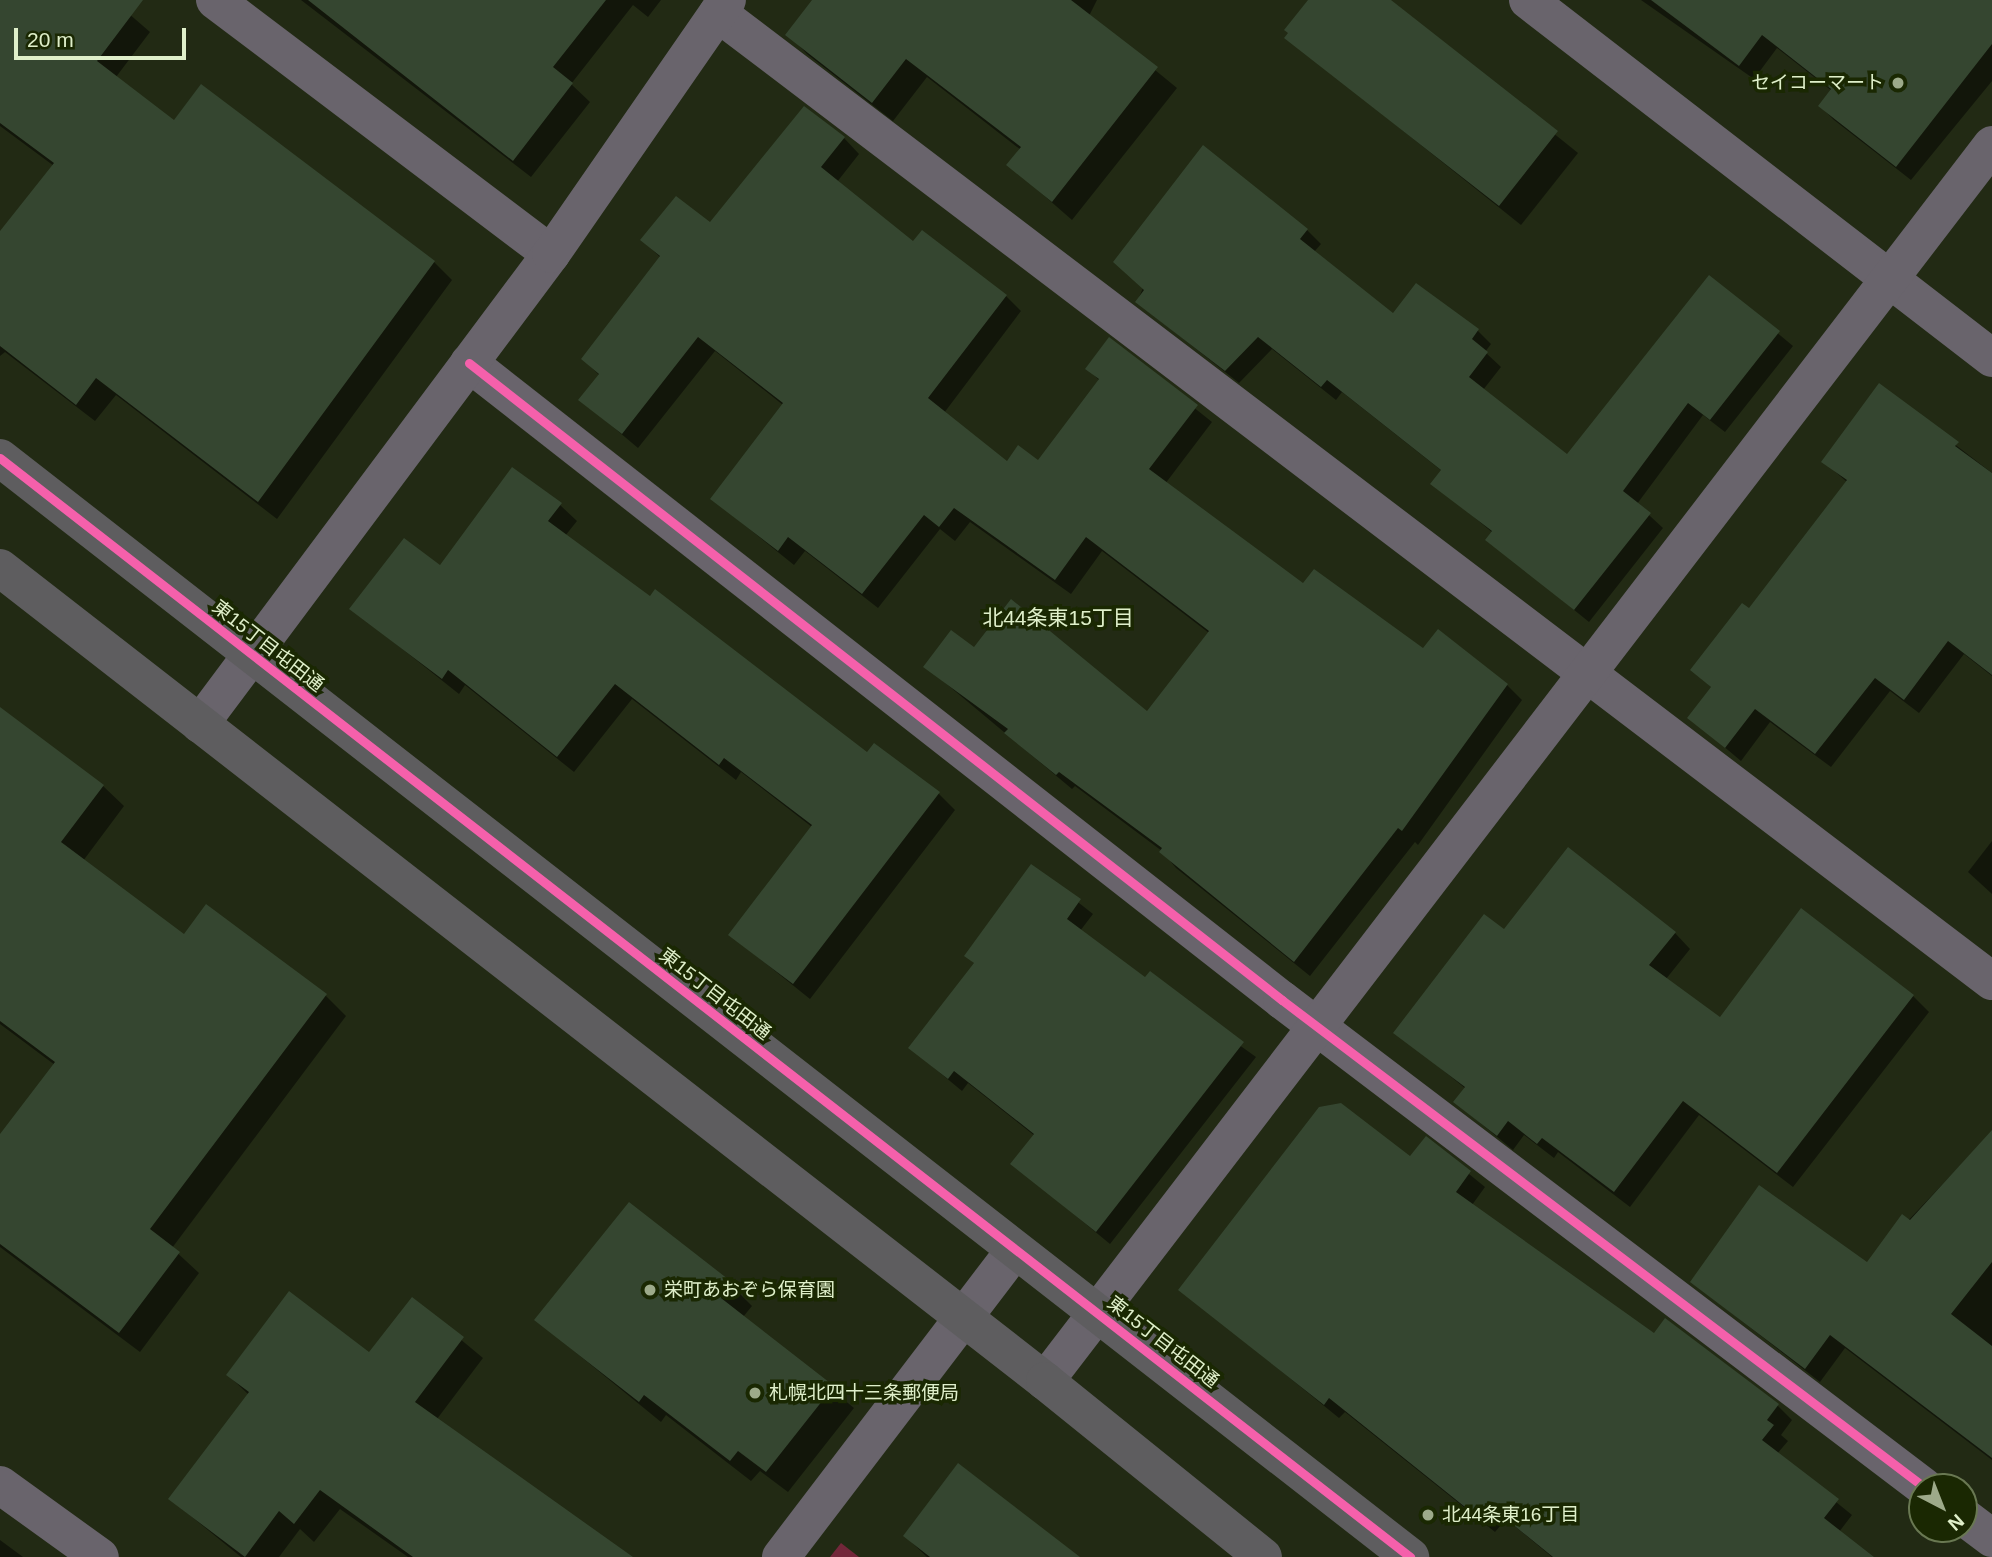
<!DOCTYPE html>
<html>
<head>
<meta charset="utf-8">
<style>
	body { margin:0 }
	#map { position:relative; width:1992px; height:1557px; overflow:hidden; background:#222a14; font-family:Helvetica,"Noto Sans JP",sans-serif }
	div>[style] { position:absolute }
	.green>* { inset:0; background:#73273a }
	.shadow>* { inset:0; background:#0007 }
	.building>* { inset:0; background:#354630 }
	.street>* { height:38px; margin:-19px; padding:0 19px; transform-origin:19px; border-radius:19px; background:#69646c }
	.secondary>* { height:38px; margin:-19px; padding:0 19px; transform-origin:19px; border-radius:19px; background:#5e5d5f }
	.cycleway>* { height:9px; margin:-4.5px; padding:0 4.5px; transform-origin:4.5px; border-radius:4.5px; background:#f560ab }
	.dots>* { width:19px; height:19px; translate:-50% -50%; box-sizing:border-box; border:4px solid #1a2802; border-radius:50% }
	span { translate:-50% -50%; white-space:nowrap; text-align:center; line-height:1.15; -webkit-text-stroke:7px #1a2802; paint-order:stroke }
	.poi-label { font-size:19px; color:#dfefca }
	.right { translate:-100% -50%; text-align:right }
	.left { translate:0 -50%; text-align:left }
	.street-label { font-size:19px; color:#dfefca }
	.neighbourhood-label { font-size:21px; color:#dfefca }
	.north { position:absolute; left:1908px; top:1473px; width:70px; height:70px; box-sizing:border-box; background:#1a2802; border:2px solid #697852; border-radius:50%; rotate:138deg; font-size:19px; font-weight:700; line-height:28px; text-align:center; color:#dfefca }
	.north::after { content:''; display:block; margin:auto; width:24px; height:32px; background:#9daa8a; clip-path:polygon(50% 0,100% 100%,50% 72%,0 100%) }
	.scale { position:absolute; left:14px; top:28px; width:172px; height:32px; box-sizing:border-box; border:4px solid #dfefca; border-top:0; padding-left:9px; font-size:21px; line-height:24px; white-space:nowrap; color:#dfefca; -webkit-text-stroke:5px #1a2802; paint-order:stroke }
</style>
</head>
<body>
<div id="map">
	<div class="green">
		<div style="clip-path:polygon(841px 1543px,859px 1557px,830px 1557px)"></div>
	</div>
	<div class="shadow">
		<div style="clip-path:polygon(0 0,113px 0,150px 32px,116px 77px,174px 122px,434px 262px,452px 280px,277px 519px,116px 395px,95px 421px,5px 352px,0 356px,0 234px,54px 166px,0 126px)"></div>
		<div style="clip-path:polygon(301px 0,661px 0,648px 17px,633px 5px,571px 84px,590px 102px,531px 177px)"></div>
		<div style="clip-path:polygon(815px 0,1097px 0,1089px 16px,1177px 88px,1072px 220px,1009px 165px,1021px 150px,927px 77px,893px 121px,807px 54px,788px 34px)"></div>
		<div style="clip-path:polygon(1311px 0,1388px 0,1578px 153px,1521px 225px,1287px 38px)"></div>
		<div style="clip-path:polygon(1641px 0,1992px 0,1992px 81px,1911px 180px,1834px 120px,1820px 106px,1832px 91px,1777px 48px,1754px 79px)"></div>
		<div style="clip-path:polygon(844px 138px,859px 154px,837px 182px,914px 244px,1006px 296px,1021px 311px,944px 413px,1007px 463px,1038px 462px,1100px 381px,1087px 368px,1109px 340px,1212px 422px,1165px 484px,1304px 585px,1423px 651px,1507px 685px,1522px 700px,1418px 845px,1415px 842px,1310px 976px,1176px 868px,1162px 851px,1075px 786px,1072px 789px,925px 666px,975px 650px,1147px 714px,1209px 633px,1102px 551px,1071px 594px,970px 522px,955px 541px,940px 529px,878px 608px,805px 551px,794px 565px,712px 499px,783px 405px,715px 351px,638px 448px,581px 400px,600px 376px,583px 359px,661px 258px,642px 240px,710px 225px)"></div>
		<div style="clip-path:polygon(1203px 147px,1307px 230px,1321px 244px,1314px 252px,1393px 316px,1478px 331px,1491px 344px,1485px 352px,1501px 367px,1483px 390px,1568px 456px,1710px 277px,1793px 346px,1725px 432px,1703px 415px,1637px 504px,1663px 528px,1589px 622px,1488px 540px,1493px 533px,1433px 483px,1442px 471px,1342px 392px,1336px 400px,1272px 349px,1239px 383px,1137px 302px)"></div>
		<div style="clip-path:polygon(1879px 386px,1992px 473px,1992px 676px,1964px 654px,1919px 713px,1890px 691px,1831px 767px,1770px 722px,1741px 761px,1690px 718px,1712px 688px,1693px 670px,1750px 611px,1847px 482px,1824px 462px)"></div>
		<div style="clip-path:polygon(560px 505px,577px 521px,565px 536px,868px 754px,939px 794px,955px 810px,810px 999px,730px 935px,812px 827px,741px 772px,736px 780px,632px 699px,574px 772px,465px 685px,459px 694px,352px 609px)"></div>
		<div style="clip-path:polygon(0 717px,103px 786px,124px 806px,83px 861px,184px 937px,325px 995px,346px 1016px,172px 1248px,199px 1273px,140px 1352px,0 1247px,0 1137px,55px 1065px,0 1024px)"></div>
		<div style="clip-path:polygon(1992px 841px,1992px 894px,1968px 872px)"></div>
		<div style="clip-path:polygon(1032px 866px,1093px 914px,1080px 931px,1256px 1057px,1110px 1244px,1013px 1164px,1035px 1136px,968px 1083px,962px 1091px,910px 1048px,975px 964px,967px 956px)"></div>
		<div style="clip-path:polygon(1504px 931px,1675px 933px,1690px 949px,1666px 979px,1720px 1019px,1913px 996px,1929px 1012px,1793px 1187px,1699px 1115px,1630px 1207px,1558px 1152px,1554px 1158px,1524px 1135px,1513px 1150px,1455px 1102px,1466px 1089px,1396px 1032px)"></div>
		<div style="clip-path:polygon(1992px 1132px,1992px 1460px,1845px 1348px,1820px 1382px,1692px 1282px,1867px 1264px)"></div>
		<div style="clip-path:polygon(1426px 1139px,1485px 1187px,1472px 1205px,1655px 1335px,1778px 1406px,1792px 1420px,1781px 1435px,1788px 1441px,1777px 1454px,1852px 1515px,1839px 1532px,1871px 1557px,1552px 1557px,1506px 1519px,1495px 1532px,1345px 1412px,1339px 1418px,1180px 1289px,1410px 1159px)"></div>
		<div style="clip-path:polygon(731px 1285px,752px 1306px,743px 1317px,854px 1408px,788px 1492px,760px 1471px,751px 1481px,666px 1415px,661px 1422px,536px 1320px)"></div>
		<div style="clip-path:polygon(412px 1299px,483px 1358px,437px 1419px,627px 1557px,408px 1557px,340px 1509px,314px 1542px,300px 1529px,279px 1557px,241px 1557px,170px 1499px,249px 1395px,228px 1375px,369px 1354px)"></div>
		<div style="clip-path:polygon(905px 1536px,1077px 1557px,927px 1557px)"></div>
		<div style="clip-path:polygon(0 1540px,23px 1557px,0 1557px)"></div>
	</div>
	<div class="building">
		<div style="clip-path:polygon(0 0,143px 0,97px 61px,174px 120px,201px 84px,435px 261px,258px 502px,96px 378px,76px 405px,0 346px,0 231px,54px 163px,0 123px)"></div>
		<div style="clip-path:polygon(308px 0,606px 0,553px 67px,573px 83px,513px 161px)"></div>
		<div style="clip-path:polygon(812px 0,1071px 0,1158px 67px,1052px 202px,1006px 165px,1021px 147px,906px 59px,872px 103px,785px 35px)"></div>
		<div style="clip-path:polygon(1308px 0,1391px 0,1558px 131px,1499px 206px,1284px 38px,1288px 33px,1284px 30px)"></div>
		<div style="clip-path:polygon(1651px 0,1992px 0,1992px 44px,1896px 167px,1818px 106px,1831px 89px,1762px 35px,1739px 66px)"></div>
		<div style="clip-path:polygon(804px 106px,845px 137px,821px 167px,913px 241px,922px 230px,1007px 295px,928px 398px,1007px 461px,1018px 445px,1038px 460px,1099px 379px,1085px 369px,1109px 337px,1198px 405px,1149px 469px,1303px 583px,1314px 569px,1423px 648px,1438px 629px,1508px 684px,1402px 831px,1398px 828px,1294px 962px,1159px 852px,1162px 848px,1059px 772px,1056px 775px,1004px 733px,1008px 729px,923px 667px,951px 630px,974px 647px,1011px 599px,1147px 711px,1209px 631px,1086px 537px,1055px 580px,954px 508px,939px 527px,924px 515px,862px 594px,788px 537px,778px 551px,710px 499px,783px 403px,698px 337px,622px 434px,578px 400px,599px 374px,581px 359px,660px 256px,640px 240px,676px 196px,710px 222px)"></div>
		<div style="clip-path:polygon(1203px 145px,1308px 229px,1300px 239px,1393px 313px,1416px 283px,1479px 329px,1472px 339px,1488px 352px,1469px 377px,1567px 454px,1709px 275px,1780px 331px,1710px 420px,1688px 403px,1623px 491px,1651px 513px,1574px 610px,1485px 540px,1492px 531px,1430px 484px,1441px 470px,1327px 380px,1321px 387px,1258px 337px,1225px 371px,1135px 302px,1144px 290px,1113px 262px)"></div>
		<div style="clip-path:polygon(1879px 383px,1959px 442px,1955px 446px,1992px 473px,1992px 675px,1948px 641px,1904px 700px,1875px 678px,1815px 754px,1755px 709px,1725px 748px,1687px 718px,1711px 687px,1690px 670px,1742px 603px,1749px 608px,1847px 480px,1821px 462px)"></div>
		<div style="clip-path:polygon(512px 467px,562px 503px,548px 521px,650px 596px,655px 589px,867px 752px,874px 743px,940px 792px,793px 984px,728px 935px,812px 825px,724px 758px,719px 765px,615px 684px,557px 757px,448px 670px,442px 679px,349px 609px,404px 538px,440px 565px)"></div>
		<div style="clip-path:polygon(0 707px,104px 785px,61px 842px,184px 934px,206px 904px,327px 994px,150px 1229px,180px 1252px,119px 1333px,0 1244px,0 1134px,55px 1062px,0 1021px)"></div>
		<div style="clip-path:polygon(1568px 847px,1676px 932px,1649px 965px,1720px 1017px,1801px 908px,1914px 995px,1777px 1173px,1683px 1101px,1614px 1192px,1542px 1138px,1537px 1144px,1508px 1121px,1497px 1136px,1453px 1102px,1465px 1087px,1393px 1033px,1484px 914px,1504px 929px)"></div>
		<div style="clip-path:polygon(1031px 864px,1081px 899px,1067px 919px,1145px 977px,1150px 971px,1244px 1042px,1096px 1232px,1010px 1164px,1034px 1134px,954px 1071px,948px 1079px,908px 1048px,974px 963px,964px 956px)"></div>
		<div style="clip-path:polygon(1341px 1103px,1410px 1156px,1426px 1136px,1471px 1171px,1456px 1192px,1654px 1333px,1665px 1318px,1779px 1404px,1767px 1420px,1774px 1425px,1762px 1440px,1839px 1499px,1824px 1518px,1874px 1557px,1553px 1557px,1490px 1506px,1480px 1519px,1329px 1398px,1324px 1405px,1178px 1290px,1319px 1107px)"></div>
		<div style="clip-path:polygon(1992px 1130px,1992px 1262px,1951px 1314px,1992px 1346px,1992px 1458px,1830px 1335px,1805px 1369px,1690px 1282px,1759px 1185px,1867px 1262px,1902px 1214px,1910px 1220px)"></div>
		<div style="clip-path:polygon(629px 1202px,733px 1283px,721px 1298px,834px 1386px,766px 1472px,738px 1451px,730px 1461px,644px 1395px,639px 1402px,534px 1320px)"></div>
		<div style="clip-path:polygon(289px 1291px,369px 1352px,412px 1297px,464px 1337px,415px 1402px,633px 1557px,413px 1557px,320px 1490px,294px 1524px,279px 1511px,245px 1557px,168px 1499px,249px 1392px,226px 1375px)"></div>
		<div style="clip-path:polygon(958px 1463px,1080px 1557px,930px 1557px,903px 1536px)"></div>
	</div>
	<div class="street">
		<div style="left:215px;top:0;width:421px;rotate:37.1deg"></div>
		<div style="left:1528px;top:0;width:586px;rotate:37.65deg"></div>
		<div style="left:718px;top:13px;width:1600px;rotate:37.23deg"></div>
		<div style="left:469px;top:363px;width:1033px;rotate:38.08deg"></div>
		<div style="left:1282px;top:1000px;width:806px;rotate:37.18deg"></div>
		<div style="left:200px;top:724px;width:587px;rotate:-53.25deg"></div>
		<div style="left:551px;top:254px;width:309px;rotate:-55.3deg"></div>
		<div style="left:1045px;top:1381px;width:1557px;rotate:-52.54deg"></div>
		<div style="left:0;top:1485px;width:123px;rotate:35.8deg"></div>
		<div style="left:1964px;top:1517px;width:35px;rotate:37deg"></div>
		<div style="left:781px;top:1557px;width:386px;rotate:-52.7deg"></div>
	</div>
	<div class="secondary">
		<div style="left:0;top:458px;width:1788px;rotate:37.93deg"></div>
		<div style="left:0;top:568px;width:1324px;rotate:37.88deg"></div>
		<div style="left:1045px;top:1381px;width:280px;rotate:38.9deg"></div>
	</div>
	<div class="cycleway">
		<div style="left:469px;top:363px;width:1033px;rotate:38.08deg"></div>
		<div style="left:1282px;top:1000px;width:806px;rotate:37.18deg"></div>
		<div style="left:0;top:458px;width:1788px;rotate:37.93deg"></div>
	</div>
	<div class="dots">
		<div style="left:1898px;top:83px;background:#9daa8a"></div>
		<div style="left:650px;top:1290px;background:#9daa8a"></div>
		<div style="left:755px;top:1393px;background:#9daa8a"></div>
		<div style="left:1428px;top:1515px;background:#9daa8a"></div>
	</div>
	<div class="poi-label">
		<span class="right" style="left:1884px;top:83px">セイコーマート</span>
		<span class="left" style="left:664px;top:1290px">栄町あおぞら保育園</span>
		<span class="left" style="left:769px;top:1393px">札幌北四十三条郵便局</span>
		<span class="left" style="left:1442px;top:1515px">北44条東16丁目</span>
	</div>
	<div class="street-label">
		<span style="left:268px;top:646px;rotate:38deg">東15丁目屯田通</span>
		<span style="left:715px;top:994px;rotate:38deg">東15丁目屯田通</span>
		<span style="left:1163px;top:1342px;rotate:38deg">東15丁目屯田通</span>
	</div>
	<div class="neighbourhood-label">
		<span style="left:1058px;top:618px">北44条東15丁目</span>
	</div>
	<div class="north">N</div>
	<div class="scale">20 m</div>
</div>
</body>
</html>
